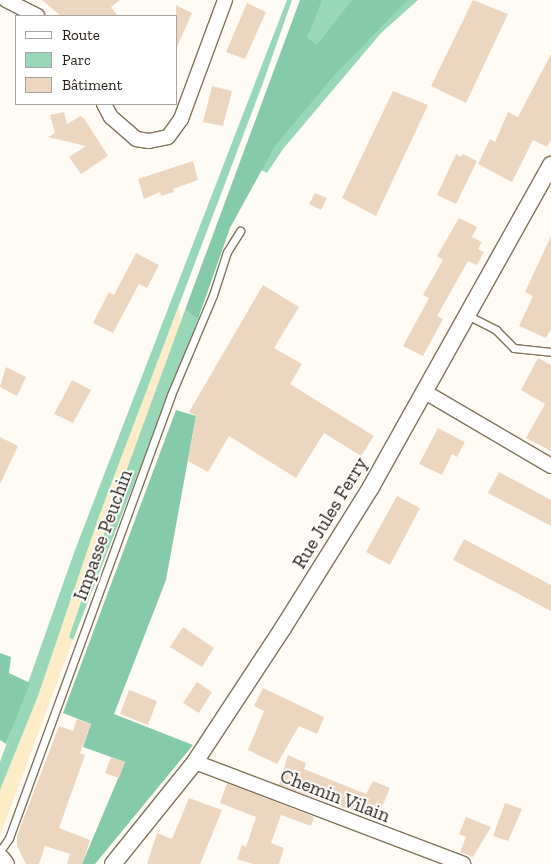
<!DOCTYPE html>
<html>
<head>
<meta charset="utf-8">
<style>
	body { margin:0 }
	#map { position:relative; width:551px; height:864px; overflow:hidden; background:#fefbf5; font-family:"Zilla Slab",serif }
	div>[style] { position:absolute }
	.built>* { inset:0; background:#feecc9 }
	.green>* { inset:0; background:#98d8b8 }
	.forest>* { inset:0; background:#86cba9 }
	.building>* { inset:0; background:#edd6c0 }
	.roads { filter:drop-shadow(1px 0 #80745b) drop-shadow(-1px 0 #80745b) drop-shadow(0 1px #80745b) drop-shadow(0 -1px #80745b) }
	.service>* { height:7px; margin:-3.5px; padding:0 3.5px; transform-origin:3.5px; border-radius:3.5px; background:#fff }
	.minor>* { height:14px; margin:-7px; padding:0 7px; transform-origin:7px; border-radius:7px; background:#fff }
	.tertiary>* { height:16px; margin:-8px; padding:0 8px; transform-origin:8px; border-radius:8px; background:#fff }
	.secondary>* { height:19px; margin:-9.5px; padding:0 9.5px; transform-origin:9.5px; border-radius:9.5px; background:#fff }
	span { translate:-50% -50%; white-space:nowrap; text-align:center; line-height:1.15; -webkit-text-stroke:4px #fff; paint-order:stroke }
	.street-label { font-size:19px; color:#211c12 }
	.legend { position:absolute; left:15px; top:15px; width:162px; height:90px; box-sizing:border-box; background:#fff; border:1px solid #a6a4a0; margin:0; padding:6px 9px; list-style:none; font-size:15px; color:#211c12 }
	.legend li { display:flex; align-items:center; gap:10px; height:25px }
	.legend b { width:25px; border:1px solid #a6a4a0 }
</style>
</head>
<body>
<div id="map">
	<div class="built">
		<div style="clip-path:polygon(179px 306px,181px 325px,174px 345px,111px 513px,69px 636px,73px 640px,0 836px,0 790px,38px 696px,98px 519px)"></div>
	</div>
	<div class="green">
		<div style="clip-path:polygon(287px 0,292px 0,263px 83px,98px 519px,38px 696px,0 790px,0 762px,75px 550px)"></div>
		<div style="clip-path:polygon(311px 0,418px 0,381px 33px,283px 149px,267px 173px,252px 165px)"></div>
		<div style="clip-path:polygon(185px 310px,198px 319px,73px 640px,69px 637px,111px 513px)"></div>
	</div>
	<div class="forest">
		<div style="clip-path:polygon(300px 0,322px 0,307px 38px,317px 45px,352px 0,408px 0,336px 73px,275px 146px,230px 228px,198px 319px,185px 310px)"></div>
		<div style="clip-path:polygon(176px 410px,196px 416px,166px 580px,114px 714px,193px 745px,95px 864px,82px 864px,125px 762px,83px 747px,91px 724px,63px 713px)"></div>
		<div style="clip-path:polygon(0 653px,11px 657px,9px 673px,30px 683px,6px 744px,0 740px)"></div>
	</div>
	<div class="building">
		<div style="clip-path:polygon(42px 0,120px 0,111px 7px,118px 16px,61px 16px)"></div>
		<div style="clip-path:polygon(473px 0,508px 14px,466px 103px,431px 86px)"></div>
		<div style="clip-path:polygon(247px 3px,266px 12px,245px 59px,226px 52px)"></div>
		<div style="clip-path:polygon(176px 5px,192px 13px,176px 49px)"></div>
		<div style="clip-path:polygon(551px 54px,551px 140px,547px 147px,533px 140px,512px 182px,478px 164px,490px 139px,495px 142px,508px 112px,518px 117px)"></div>
		<div style="clip-path:polygon(212px 86px,232px 91px,223px 126px,203px 122px)"></div>
		<div style="clip-path:polygon(393px 91px,428px 105px,376px 216px,342px 198px)"></div>
		<div style="clip-path:polygon(64px 112px,67px 124px,81px 116px,85px 120px,108px 156px,81px 174px,69px 157px,86px 146px,48px 137px,55px 133px,50px 115px)"></div>
		<div style="clip-path:polygon(456px 154px,461px 157px,463px 154px,477px 161px,456px 204px,437px 195px)"></div>
		<div style="clip-path:polygon(193px 161px,198px 180px,173px 189px,174px 192px,161px 196px,160px 192px,144px 199px,138px 179px)"></div>
		<div style="clip-path:polygon(315px 193px,327px 198px,321px 210px,309px 204px)"></div>
		<div style="clip-path:polygon(459px 218px,477px 227px,472px 237px,482px 242px,478px 249px,484px 252px,477px 265px,468px 261px,437px 316px,443px 319px,423px 356px,403px 346px,429px 298px,423px 295px,443px 260px,437px 256px)"></div>
		<div style="clip-path:polygon(551px 236px,551px 329px,546px 338px,519px 326px,533px 296px,525px 292px)"></div>
		<div style="clip-path:polygon(136px 253px,159px 265px,147px 288px,139px 284px,113px 333px,93px 323px,109px 292px,114px 295px)"></div>
		<div style="clip-path:polygon(263px 285px,299px 307px,274px 348px,302px 364px,290px 384px,374px 436px,361px 456px,324px 433px,296px 478px,229px 436px,208px 472px,188px 461px,196px 416px,189px 412px)"></div>
		<div style="clip-path:polygon(538px 358px,551px 365px,551px 451px,526px 438px,545px 404px,521px 390px)"></div>
		<div style="clip-path:polygon(6px 367px,26px 377px,17px 396px,0 387px)"></div>
		<div style="clip-path:polygon(72px 380px,91px 390px,73px 423px,54px 414px)"></div>
		<div style="clip-path:polygon(438px 428px,465px 442px,457px 457px,452px 454px,442px 475px,419px 464px)"></div>
		<div style="clip-path:polygon(0 437px,18px 446px,0 484px)"></div>
		<div style="clip-path:polygon(499px 472px,551px 500px,551px 526px,488px 493px)"></div>
		<div style="clip-path:polygon(397px 496px,420px 508px,390px 565px,366px 552px)"></div>
		<div style="clip-path:polygon(464px 539px,551px 585px,551px 611px,453px 560px)"></div>
		<div style="clip-path:polygon(183px 627px,214px 648px,202px 667px,170px 647px)"></div>
		<div style="clip-path:polygon(197px 682px,212px 692px,199px 713px,183px 703px)"></div>
		<div style="clip-path:polygon(263px 688px,324px 717px,317px 734px,299px 726px,277px 764px,248px 750px,264px 711px,254px 706px)"></div>
		<div style="clip-path:polygon(129px 690px,157px 701px,148px 725px,120px 714px)"></div>
		<div style="clip-path:polygon(77px 719px,91px 724px,80px 753px,85px 755px,59px 828px,90px 840px,86px 853px,82px 864px,67px 864px,70px 854px,45px 846px,39px 864px,26px 864px,17px 846px,17px 836px,59px 726px,73px 731px)"></div>
		<div style="clip-path:polygon(288px 755px,306px 763px,304px 769px,366px 794px,373px 781px,390px 788px,377px 819px,279px 785px)"></div>
		<div style="clip-path:polygon(111px 757px,125px 762px,119px 778px,105px 773px)"></div>
		<div style="clip-path:polygon(227px 783px,314px 817px,311px 826px,281px 815px,271px 843px,284px 848px,279px 864px,253px 864px,237px 859px,242px 845px,246px 847px,256px 817px,220px 803px)"></div>
		<div style="clip-path:polygon(189px 798px,222px 810px,200px 864px,147px 864px,157px 833px,172px 839px)"></div>
		<div style="clip-path:polygon(505px 803px,522px 809px,508px 841px,493px 836px)"></div>
		<div style="clip-path:polygon(466px 817px,491px 827px,473px 857px,460px 852px,466px 837px,459px 834px)"></div>
	</div>
	<div class="roads">
		<div class="service">
			<div style="left:467px;top:315px;width:33px;rotate:27deg"></div>
			<div style="left:496px;top:330px;width:25px;rotate:45deg"></div>
			<div style="left:514px;top:348px;width:37px;rotate:6deg"></div>
			<div style="left:0;top:851px;width:16px;rotate:-55deg"></div>
			<div style="left:9px;top:838px;width:472px;rotate:-69.9deg"></div>
			<div style="left:171px;top:395px;width:108px;rotate:-67.2deg"></div>
			<div style="left:213px;top:295px;width:45px;rotate:-72deg"></div>
			<div style="left:227px;top:252px;width:25px;rotate:-58deg"></div>
		</div>
		<div class="minor">
			<div style="left:6px;top:0;width:35px;rotate:27deg"></div>
			<div style="left:104px;top:104px;width:15px;rotate:62deg"></div>
			<div style="left:111px;top:117px;width:33px;rotate:41deg"></div>
			<div style="left:136px;top:139px;width:13px;rotate:9deg"></div>
			<div style="left:149px;top:141px;width:19px;rotate:-12deg"></div>
			<div style="left:168px;top:137px;width:22px;rotate:-54deg"></div>
			<div style="left:181px;top:119px;width:127px;rotate:-69.7deg"></div>
			<div style="left:425px;top:392px;width:146px;rotate:30.4deg"></div>
			<div style="left:195px;top:762px;width:287px;rotate:20.8deg"></div>
		</div>
		<div class="tertiary">
			<div style="left:113px;top:864px;width:131px;rotate:-51.2deg"></div>
			<div style="left:195px;top:762px;width:160px;rotate:-56.7deg"></div>
			<div style="left:283px;top:628px;width:166px;rotate:-58deg"></div>
			<div style="left:371px;top:487px;width:369px;rotate:-60.8deg"></div>
		</div>
		<div class="secondary">
			<div style="left:0;top:859px;width:6px;rotate:51deg"></div>
		</div>
	</div>
	<div class="street-label">
		<span style="left:330px;top:513px;rotate:-59deg">Rue Jules Ferry</span>
		<span style="left:103px;top:535px;rotate:-70deg">Impasse Peuchin</span>
		<span style="left:335px;top:796px;rotate:21deg">Chemin Vilain</span>
	</div>
	<ul class="legend">
	<li><b style="height:6px;background:#fff"></b>Route</li>
	<li><b style="height:14px;background:#98d8b8"></b>Parc</li>
	<li><b style="height:14px;background:#edd6c0"></b>Bâtiment</li>
	</ul>
</div>
</body>
</html>
